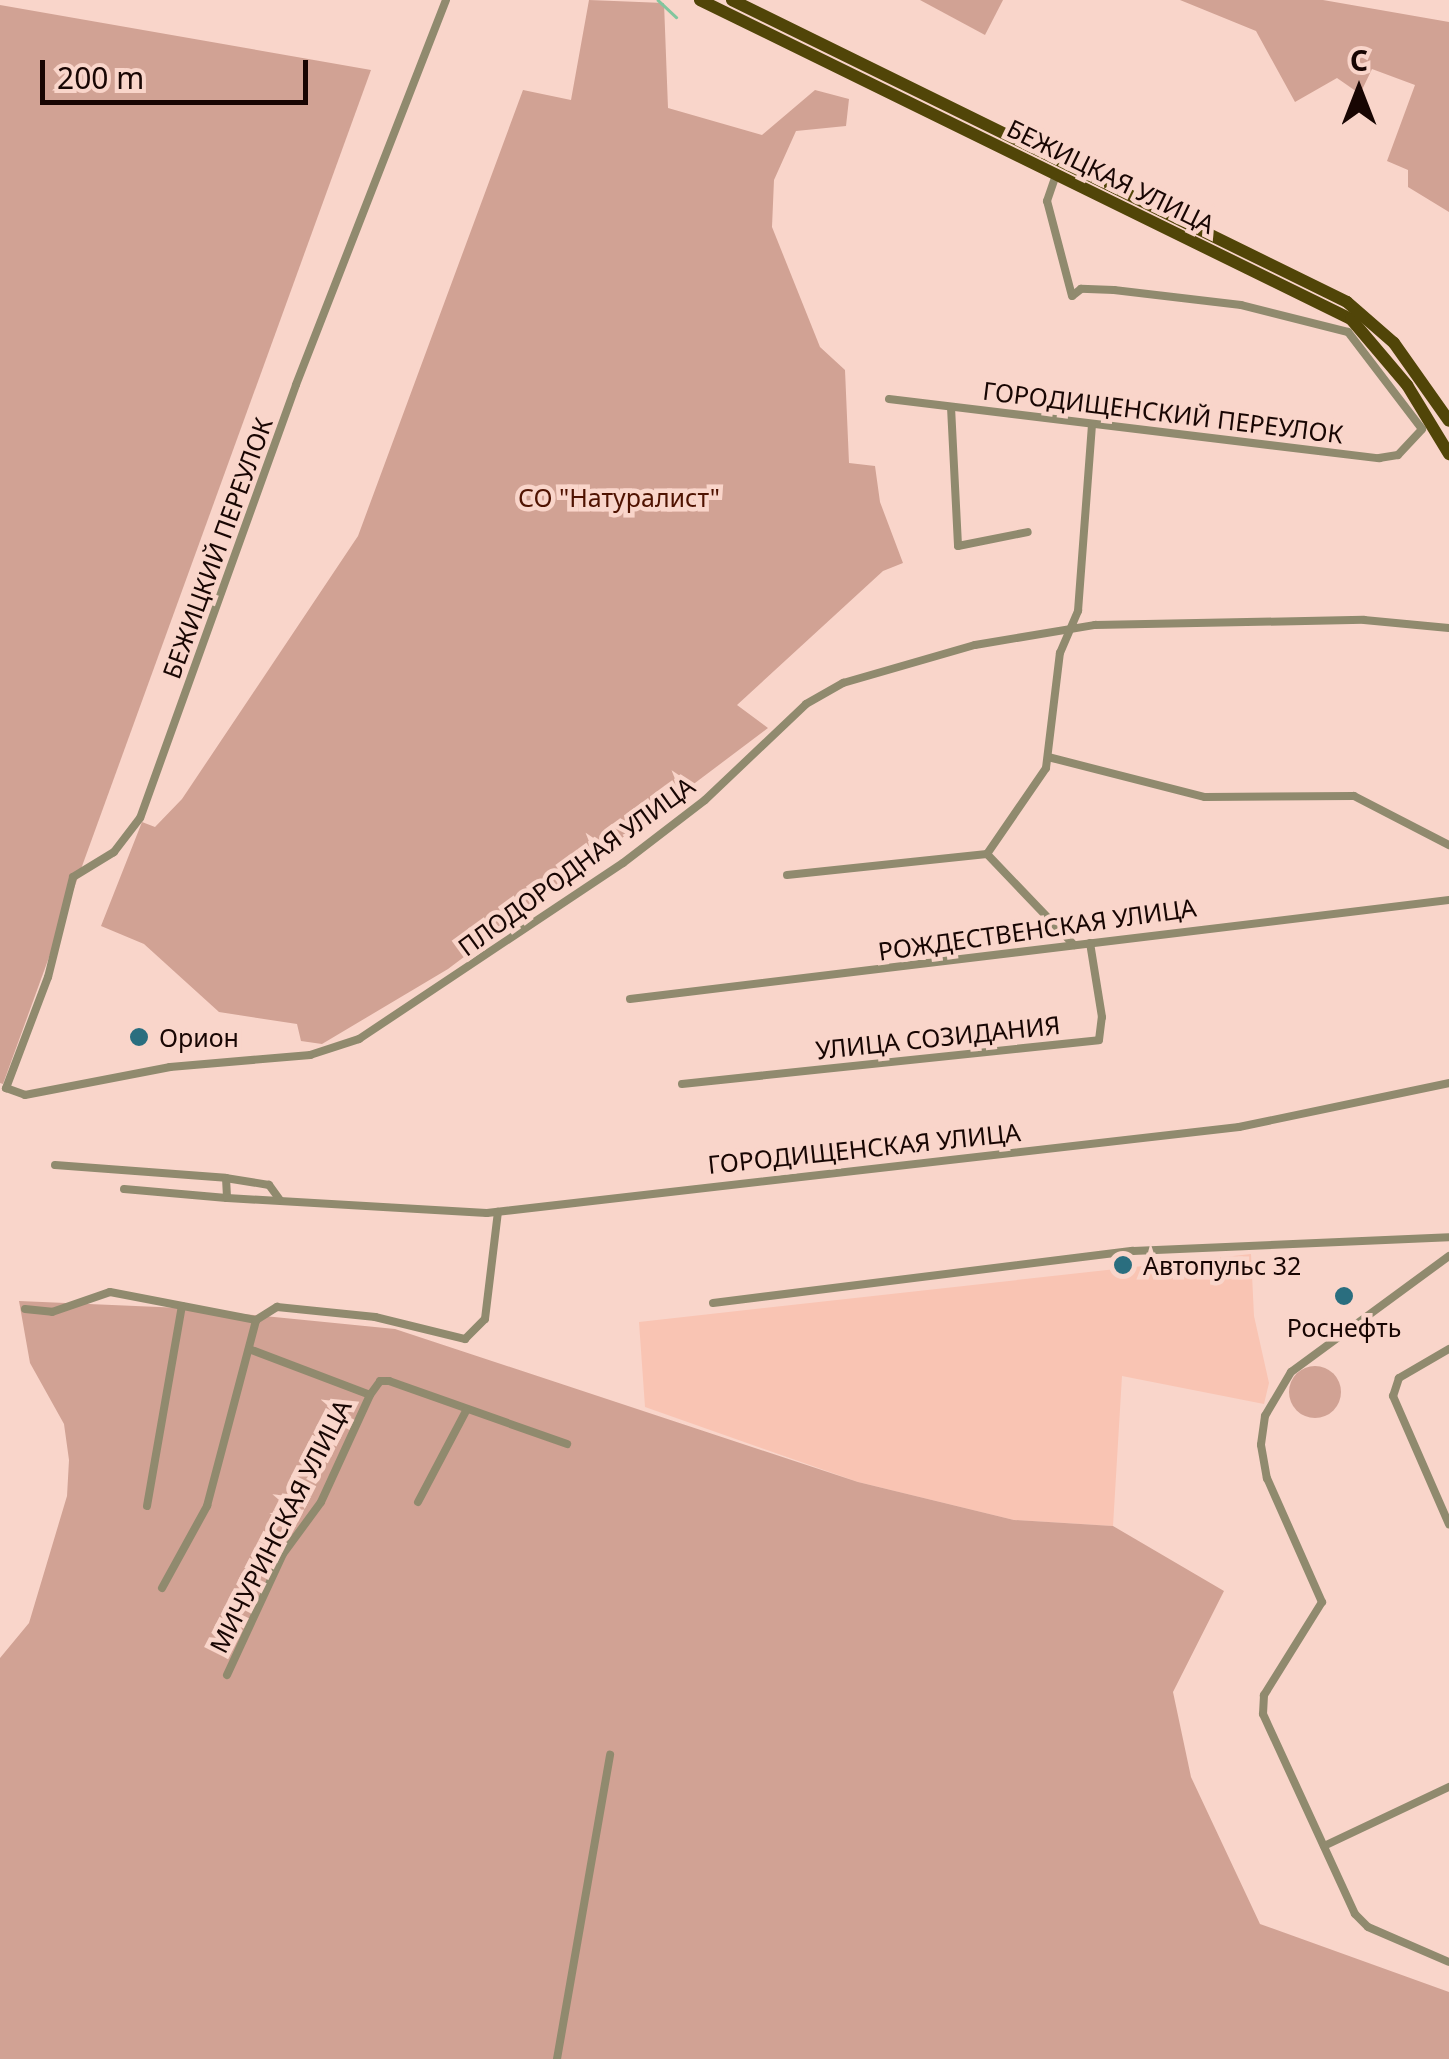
<!DOCTYPE html>
<html>
<head>
<meta charset="utf-8">
<style>
	body { margin:0 }
	#map { position:relative; width:1449px; height:2059px; overflow:hidden; background:#f9d5ca; font-family:"Noto Sans",sans-serif }
	div>[style] { position:absolute }
	.built>* { inset:0; background:#f9c4b3 }
	.green>* { inset:0; background:#d1a294 }
	.round { border-radius:50% }
	.stream>* { height:2.5px; margin:-1.25px; padding:0 1.25px; transform-origin:1.25px; border-radius:1.25px; background:#82c69e }
	.minor>* { height:8px; margin:-4px; padding:0 4px; transform-origin:4px; border-radius:4px; background:#908a6e }
	.primary>* { height:12px; margin:-6px; padding:0 6px; transform-origin:6px; border-radius:6px; background:#514508 }
	.dots>* { width:28px; height:28px; translate:-50% -50%; box-sizing:border-box; border:5px solid #f9d5ca; border-radius:50% }
	span { translate:-50% -50%; white-space:nowrap; text-align:center; line-height:1.15; -webkit-text-stroke:9px #f9d5ca; paint-order:stroke }
	.street-label { font-size:25px; color:#180603 }
	.park-label { font-size:25px; color:#4f1200 }
	.poi-label { font-size:25px; color:#180603 }
	.left { translate:0 -50%; text-align:left }
	.north { position:absolute; left:1309px; top:40px; width:100px; height:100px; -webkit-text-stroke:8px #f9d5ca; paint-order:stroke; rotate:0deg; font-size:28px; font-weight:700; line-height:40px; text-align:center; color:#180603 }
	.north::after { content:''; display:block; margin:auto; width:35px; height:45px; background:#180603; clip-path:polygon(50% 0,100% 100%,50% 72%,0 100%) }
	.scale { position:absolute; left:40px; top:60px; width:268px; height:45px; box-sizing:border-box; border:5px solid #180603; border-top:0; padding-left:12px; font-size:30px; line-height:35px; white-space:nowrap; color:#180603; -webkit-text-stroke:8px #f9d5ca; paint-order:stroke }
</style>
</head>
<body>
<div id="map">
	<div class="built">
		<div style="clip-path:polygon(1251px 1254px,1254px 1316px,1269px 1383px,1264px 1404px,1122px 1376px,1113px 1526px,1014px 1520px,858px 1482px,645px 1407px,639px 1322px)"></div>
	</div>
	<div class="green">
		<div style="clip-path:polygon(589px 0,664px 3px,668px 108px,762px 135px,815px 90px,849px 99px,846px 126px,796px 131px,774px 180px,772px 227px,820px 347px,845px 370px,849px 463px,875px 466px,880px 502px,903px 563px,883px 571px,737px 705px,768px 728px,448px 969px,322px 1044px,301px 1041px,297px 1024px,219px 1012px,144px 944px,101px 926px,142px 822px,155px 827px,182px 799px,358px 536px,523px 90px,571px 100px)"></div>
		<div style="clip-path:polygon(920px 0,1003px 0,985px 35px)"></div>
		<div style="clip-path:polygon(1180px 0,1323px 0,1449px 22px,1449px 212px,1408px 187px,1408px 170px,1387px 161px,1415px 85px,1372px 69px,1360px 94px,1337px 78px,1295px 102px,1256px 31px)"></div>
		<div style="clip-path:polygon(0 5px,371px 70px,3px 1084px,0 1083px)"></div>
		<div style="clip-path:polygon(19px 1301px,182px 1308px,395px 1329px,858px 1482px,1014px 1520px,1113px 1526px,1224px 1591px,1173px 1692px,1191px 1777px,1260px 1924px,1449px 1992px,1449px 2059px,0 2059px,0 1658px,29px 1623px,67px 1496px,69px 1460px,64px 1424px,30px 1363px)"></div>
		<div class="round" style="left:1289px;top:1366px;width:52px;height:52px"></div>
	</div>
	<div class="stream">
		<div style="left:658px;top:0;width:25px;rotate:43deg"></div>
	</div>
	<div class="minor">
		<div style="left:446px;top:0;width:413px;rotate:111.3deg"></div>
		<div style="left:296px;top:385px;width:460px;rotate:109.8deg"></div>
		<div style="left:140px;top:818px;width:43px;rotate:127.4deg"></div>
		<div style="left:114px;top:852px;width:48px;rotate:148.6deg"></div>
		<div style="left:73px;top:877px;width:103px;rotate:104deg"></div>
		<div style="left:48px;top:977px;width:119px;rotate:110.7deg"></div>
		<div style="left:6px;top:1088px;width:20px;rotate:20deg"></div>
		<div style="left:25px;top:1095px;width:148px;rotate:-10.9deg"></div>
		<div style="left:170px;top:1067px;width:141px;rotate:-4.9deg"></div>
		<div style="left:310px;top:1055px;width:52px;rotate:-18.1deg"></div>
		<div style="left:359px;top:1039px;width:317px;rotate:-33.7deg"></div>
		<div style="left:623px;top:863px;width:103px;rotate:-37.5deg"></div>
		<div style="left:705px;top:800px;width:139px;rotate:-43.5deg"></div>
		<div style="left:806px;top:704px;width:43px;rotate:-29.6deg"></div>
		<div style="left:843px;top:683px;width:137px;rotate:-16.1deg"></div>
		<div style="left:975px;top:645px;width:122px;rotate:-9.5deg"></div>
		<div style="left:1095px;top:625px;width:269px;rotate:-1.1deg"></div>
		<div style="left:1364px;top:620px;width:85px;rotate:5.4deg"></div>
		<div style="left:889px;top:399px;width:494px;rotate:6.9deg"></div>
		<div style="left:1379px;top:458px;width:19px;rotate:-9deg"></div>
		<div style="left:1398px;top:455px;width:35px;rotate:-47deg"></div>
		<div style="left:1422px;top:429px;width:122px;rotate:-127.3deg"></div>
		<div style="left:1348px;top:332px;width:110px;rotate:-165.8deg"></div>
		<div style="left:1241px;top:305px;width:128px;rotate:-173.3deg"></div>
		<div style="left:1114px;top:290px;width:33px;rotate:-178deg"></div>
		<div style="left:1081px;top:289px;width:11px;rotate:142deg"></div>
		<div style="left:1072px;top:296px;width:98px;rotate:-104.7deg"></div>
		<div style="left:1047px;top:201px;width:28px;rotate:-71deg"></div>
		<div style="left:951px;top:407px;width:139px;rotate:87.1deg"></div>
		<div style="left:958px;top:546px;width:71px;rotate:-11.3deg"></div>
		<div style="left:1048px;top:757px;width:162px;rotate:14.3deg"></div>
		<div style="left:1205px;top:797px;width:149px;rotate:-0.4deg"></div>
		<div style="left:1354px;top:796px;width:107px;rotate:27.3deg"></div>
		<div style="left:987px;top:854px;width:104px;rotate:-55.5deg"></div>
		<div style="left:1046px;top:768px;width:116px;rotate:-83.1deg"></div>
		<div style="left:1060px;top:653px;width:46px;rotate:-66.8deg"></div>
		<div style="left:1078px;top:611px;width:187px;rotate:-85.7deg"></div>
		<div style="left:987px;top:854px;width:126px;rotate:46.3deg"></div>
		<div style="left:787px;top:875px;width:201px;rotate:-6deg"></div>
		<div style="left:630px;top:999px;width:825px;rotate:-6.89deg"></div>
		<div style="left:682px;top:1084px;width:419px;rotate:-6deg"></div>
		<div style="left:1099px;top:1040px;width:23px;rotate:-83deg"></div>
		<div style="left:1102px;top:1017px;width:75px;rotate:-99.2deg"></div>
		<div style="left:55px;top:1165px;width:171px;rotate:4.3deg"></div>
		<div style="left:124px;top:1189px;width:103px;rotate:5deg"></div>
		<div style="left:280px;top:1200px;width:19px;rotate:-126deg"></div>
		<div style="left:269px;top:1185px;width:44px;rotate:-170.8deg"></div>
		<div style="left:226px;top:1178px;width:20px;rotate:87deg"></div>
		<div style="left:227px;top:1198px;width:260px;rotate:3.3deg"></div>
		<div style="left:487px;top:1213px;width:757px;rotate:-6.52deg"></div>
		<div style="left:1239px;top:1127px;width:215px;rotate:-11.8deg"></div>
		<div style="left:1449px;top:1256px;width:196px;rotate:143.7deg"></div>
		<div style="left:1291px;top:1372px;width:51px;rotate:120.6deg"></div>
		<div style="left:1265px;top:1416px;width:29px;rotate:98deg"></div>
		<div style="left:1261px;top:1445px;width:34px;rotate:80deg"></div>
		<div style="left:1267px;top:1478px;width:136px;rotate:66.1deg"></div>
		<div style="left:1322px;top:1602px;width:110px;rotate:121.9deg"></div>
		<div style="left:1264px;top:1695px;width:19px;rotate:93deg"></div>
		<div style="left:1263px;top:1714px;width:220px;rotate:65.3deg"></div>
		<div style="left:1355px;top:1914px;width:18px;rotate:45deg"></div>
		<div style="left:1368px;top:1927px;width:88px;rotate:23.4deg"></div>
		<div style="left:713px;top:1303px;width:423px;rotate:-7.1deg"></div>
		<div style="left:1133px;top:1251px;width:316px;rotate:-2.5deg"></div>
		<div style="left:25px;top:1309px;width:27px;rotate:6deg"></div>
		<div style="left:52px;top:1312px;width:61px;rotate:-19deg"></div>
		<div style="left:110px;top:1292px;width:149px;rotate:10.9deg"></div>
		<div style="left:249px;top:1349px;width:129px;rotate:20.8deg"></div>
		<div style="left:370px;top:1395px;width:17px;rotate:-54deg"></div>
		<div style="left:380px;top:1381px;width:9px"></div>
		<div style="left:389px;top:1381px;width:189px;rotate:19.5deg"></div>
		<div style="left:1449px;top:1349px;width:58px;rotate:149.9deg"></div>
		<div style="left:1399px;top:1378px;width:19px;rotate:108deg"></div>
		<div style="left:1393px;top:1396px;width:140px;rotate:66.4deg"></div>
		<div style="left:418px;top:1502px;width:103px;rotate:-62.2deg"></div>
		<div style="left:147px;top:1506px;width:203px;rotate:-80.1deg"></div>
		<div style="left:162px;top:1588px;width:94px;rotate:-61.2deg"></div>
		<div style="left:207px;top:1506px;width:192px;rotate:-75.2deg"></div>
		<div style="left:256px;top:1320px;width:25px;rotate:-32deg"></div>
		<div style="left:277px;top:1307px;width:99px;rotate:5.8deg"></div>
		<div style="left:375px;top:1317px;width:93px;rotate:13.7deg"></div>
		<div style="left:465px;top:1339px;width:28px;rotate:-45deg"></div>
		<div style="left:485px;top:1319px;width:108px;rotate:-83.1deg"></div>
		<div style="left:227px;top:1675px;width:133px;rotate:-65.2deg"></div>
		<div style="left:283px;top:1554px;width:64px;rotate:-53.8deg"></div>
		<div style="left:321px;top:1502px;width:118px;rotate:-65.4deg"></div>
		<div style="left:1324px;top:1846px;width:138px;rotate:-25.3deg"></div>
		<div style="left:557px;top:2059px;width:309px;rotate:-80.1deg"></div>
	</div>
	<div class="primary">
		<div style="left:700px;top:0;width:725px;rotate:26.11deg"></div>
		<div style="left:1351px;top:319px;width:87px;rotate:49.7deg"></div>
		<div style="left:1407px;top:385px;width:81px;rotate:58.7deg"></div>
		<div style="left:732px;top:0;width:685px;rotate:26.15deg"></div>
		<div style="left:1347px;top:302px;width:62px;rotate:41.1deg"></div>
		<div style="left:1394px;top:343px;width:95px;rotate:54.8deg"></div>
	</div>
	<div class="dots">
		<div style="left:139px;top:1037px;background:#2a6e7f"></div>
		<div style="left:1123px;top:1265px;background:#2a6e7f"></div>
		<div style="left:1344px;top:1296px;background:#2a6e7f"></div>
	</div>
	<div class="street-label">
		<span style="left:1111px;top:176px;rotate:26deg">БЕЖИЦКАЯ УЛИЦА</span>
		<span style="left:1163px;top:412px;rotate:7deg">ГОРОДИЩЕНСКИЙ ПЕРЕУЛОК</span>
		<span style="left:217px;top:548px;rotate:-70deg">БЕЖИЦКИЙ ПЕРЕУЛОК</span>
		<span style="left:576px;top:866px;rotate:-36deg">ПЛОДОРОДНАЯ УЛИЦА</span>
		<span style="left:1037px;top:929px;rotate:-8deg">РОЖДЕСТВЕНСКАЯ УЛИЦА</span>
		<span style="left:938px;top:1037px;rotate:-6deg">УЛИЦА СОЗИДАНИЯ</span>
		<span style="left:864px;top:1148px;rotate:-6deg">ГОРОДИЩЕНСКАЯ УЛИЦА</span>
		<span style="left:280px;top:1526px;rotate:-63deg">МИЧУРИНСКАЯ УЛИЦА</span>
	</div>
	<div class="park-label">
		<span style="left:619px;top:497px">СО "Натуралист"</span>
	</div>
	<div class="poi-label">
		<span class="left" style="left:159px;top:1037px">Орион</span>
		<span class="left" style="left:1143px;top:1265px">Автопульс 32</span>
		<span style="left:1344px;top:1327px">Роснефть</span>
	</div>
	<div class="north">С</div>
	<div class="scale">200 m</div>
</div>
</body>
</html>
